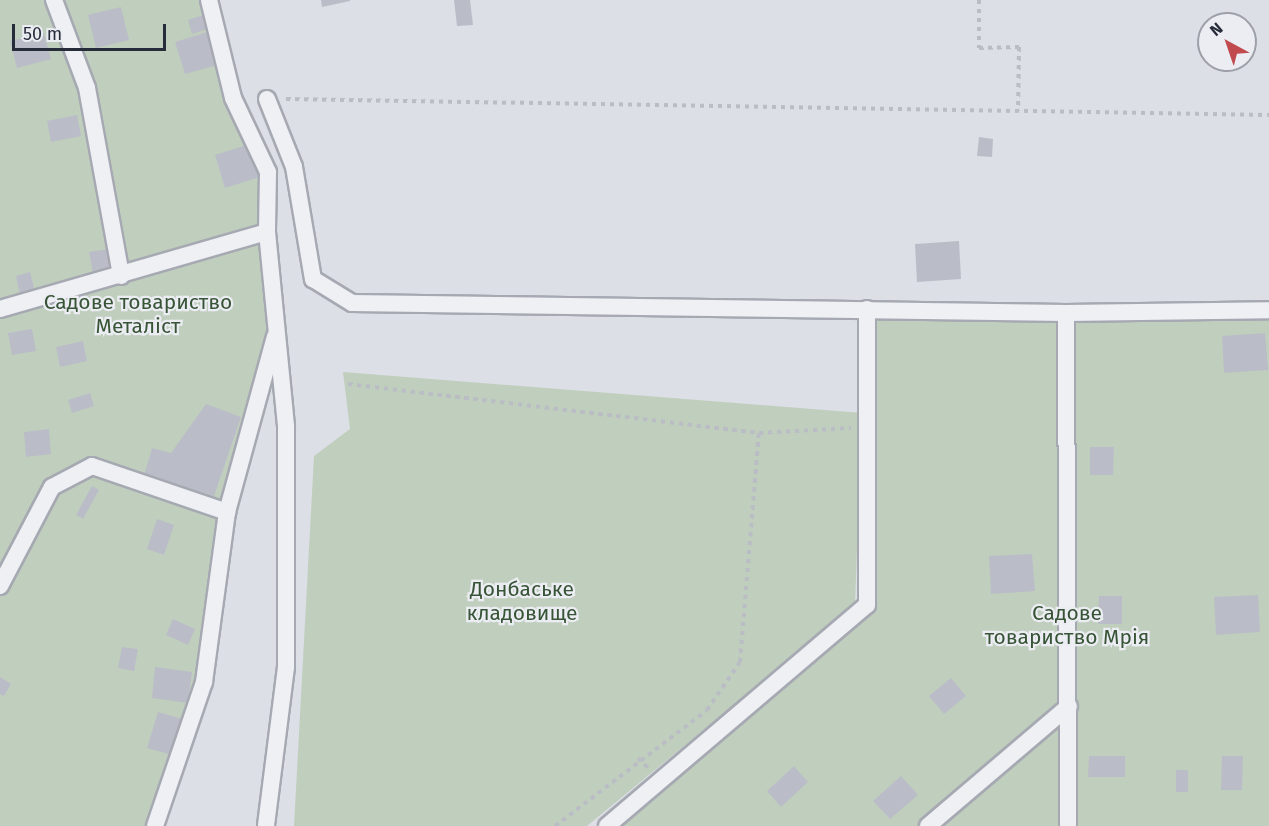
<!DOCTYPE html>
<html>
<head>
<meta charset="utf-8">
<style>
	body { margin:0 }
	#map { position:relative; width:1269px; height:826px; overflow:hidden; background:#dcdfe5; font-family:"Fira Sans",sans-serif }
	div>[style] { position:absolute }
	.green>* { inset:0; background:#c0cebe }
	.building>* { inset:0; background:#babdc7 }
	.path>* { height:4px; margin-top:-2px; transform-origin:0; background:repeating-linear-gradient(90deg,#babdc4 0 4.5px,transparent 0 9px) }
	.roads { filter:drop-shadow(2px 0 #a6a9b2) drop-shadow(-2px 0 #a6a9b2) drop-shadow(0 2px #a6a9b2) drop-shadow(0 -2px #a6a9b2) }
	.street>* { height:16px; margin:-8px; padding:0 8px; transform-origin:8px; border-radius:8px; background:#eef0f4 }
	span { translate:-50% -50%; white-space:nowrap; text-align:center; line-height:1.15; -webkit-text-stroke:4.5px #ebedf3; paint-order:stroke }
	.park-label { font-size:21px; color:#385436 }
	.north { position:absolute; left:1197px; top:12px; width:60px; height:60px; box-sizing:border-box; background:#ebedf3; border:2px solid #9da0a9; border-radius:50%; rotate:320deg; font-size:16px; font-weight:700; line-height:24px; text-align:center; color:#272c3a }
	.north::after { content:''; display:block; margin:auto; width:21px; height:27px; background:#c14a4e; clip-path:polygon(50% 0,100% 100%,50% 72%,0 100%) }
	.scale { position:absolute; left:12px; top:24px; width:154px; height:27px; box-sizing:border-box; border:3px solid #272c3a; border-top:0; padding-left:8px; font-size:18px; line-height:21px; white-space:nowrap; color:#272c3a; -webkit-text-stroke:4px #ebedf3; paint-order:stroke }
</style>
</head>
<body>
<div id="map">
	<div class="green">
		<div style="clip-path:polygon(0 0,209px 0,233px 98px,268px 172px,278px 324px,227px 512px,204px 682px,155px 826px,0 826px)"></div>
		<div style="clip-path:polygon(867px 309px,1269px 310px,1269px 826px,607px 826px,867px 605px)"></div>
		<div style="clip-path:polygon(343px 372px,862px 413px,855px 605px,587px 826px,294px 826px,314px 456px,350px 429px)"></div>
	</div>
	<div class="building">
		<div style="clip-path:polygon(321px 0,350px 0,350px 1px,322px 7px)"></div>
		<div style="clip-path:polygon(454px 0,470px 0,473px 25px,457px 26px)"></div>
		<div style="clip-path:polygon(121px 7px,129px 40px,96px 48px,88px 15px)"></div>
		<div style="clip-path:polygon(206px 14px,210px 28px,192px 34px,188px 20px)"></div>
		<div style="clip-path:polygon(211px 31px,221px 64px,185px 74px,175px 42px)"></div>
		<div style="clip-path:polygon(44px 33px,51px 59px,17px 68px,10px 41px)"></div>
		<div style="clip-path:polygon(77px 115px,81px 136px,51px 142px,47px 121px)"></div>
		<div style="clip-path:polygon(979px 137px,993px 139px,992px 157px,977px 156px)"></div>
		<div style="clip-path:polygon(250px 144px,260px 177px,225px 188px,215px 155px)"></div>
		<div style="clip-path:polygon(959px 241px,961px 279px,917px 282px,915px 244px)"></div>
		<div style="clip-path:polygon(108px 249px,111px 271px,93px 274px,89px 252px)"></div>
		<div style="clip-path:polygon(30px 272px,35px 292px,20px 295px,16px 276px)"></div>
		<div style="clip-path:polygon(32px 329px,36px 351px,12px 355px,8px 333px)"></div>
		<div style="clip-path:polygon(1265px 333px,1268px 370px,1224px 373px,1222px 336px)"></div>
		<div style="clip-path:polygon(83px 341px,87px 361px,60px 367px,56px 347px)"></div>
		<div style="clip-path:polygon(90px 393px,94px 406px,72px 413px,68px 400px)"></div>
		<div style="clip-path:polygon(206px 404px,241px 417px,214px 496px,144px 476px,152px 448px,171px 453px)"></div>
		<div style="clip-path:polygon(49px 429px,51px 454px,26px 457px,24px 432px)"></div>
		<div style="clip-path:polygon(1090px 447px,1114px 447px,1113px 475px,1090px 475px)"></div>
		<div style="clip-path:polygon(92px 486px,99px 490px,83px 519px,76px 515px)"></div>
		<div style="clip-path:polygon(157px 519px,174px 525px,164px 555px,147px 549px)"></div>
		<div style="clip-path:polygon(1032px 554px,1035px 591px,991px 594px,989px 556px)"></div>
		<div style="clip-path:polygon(1258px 595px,1260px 632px,1216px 635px,1214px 597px)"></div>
		<div style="clip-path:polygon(1099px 596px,1122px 596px,1122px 624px,1098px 624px)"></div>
		<div style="clip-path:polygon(173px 619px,195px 629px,188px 645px,166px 635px)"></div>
		<div style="clip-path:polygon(122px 647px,138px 649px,134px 671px,118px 668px)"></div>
		<div style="clip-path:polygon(155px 667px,192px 672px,188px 703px,152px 698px)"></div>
		<div style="clip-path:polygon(0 677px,11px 684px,4px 696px,0 694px)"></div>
		<div style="clip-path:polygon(951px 678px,966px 696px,944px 714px,929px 696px)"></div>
		<div style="clip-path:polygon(158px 712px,183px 719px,172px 755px,147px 748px)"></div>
		<div style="clip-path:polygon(1089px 756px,1125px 756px,1125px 777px,1088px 777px)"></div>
		<div style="clip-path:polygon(1222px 756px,1243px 756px,1242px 790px,1221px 790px)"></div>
		<div style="clip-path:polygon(794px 766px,808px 782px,781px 807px,767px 791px)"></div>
		<div style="clip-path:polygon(1176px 770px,1188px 770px,1188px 792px,1176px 792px)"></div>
		<div style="clip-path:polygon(901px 776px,918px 795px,890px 819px,873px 801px)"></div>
	</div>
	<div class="path">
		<div style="left:979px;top:0;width:48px;rotate:90deg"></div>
		<div style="left:979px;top:48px;width:40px;rotate:-1.4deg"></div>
		<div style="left:1019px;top:47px;width:64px;rotate:90.9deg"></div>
		<div style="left:286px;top:99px;width:983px;rotate:0.93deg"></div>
		<div style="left:348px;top:384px;width:414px;rotate:6.8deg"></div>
		<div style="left:759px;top:433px;width:92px;rotate:-3.1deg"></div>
		<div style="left:638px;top:758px;width:14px;rotate:45deg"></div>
		<div style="left:555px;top:826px;width:191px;rotate:-37.3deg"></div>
		<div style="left:707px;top:710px;width:58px;rotate:-55.5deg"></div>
		<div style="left:740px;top:662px;width:230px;rotate:-85.3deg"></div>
	</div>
	<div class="roads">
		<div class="street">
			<div style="left:54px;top:0;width:94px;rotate:69.4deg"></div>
			<div style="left:87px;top:88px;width:191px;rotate:79.7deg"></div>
			<div style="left:209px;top:0;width:101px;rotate:76.2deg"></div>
			<div style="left:233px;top:98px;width:82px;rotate:64.7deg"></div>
			<div style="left:268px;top:172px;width:60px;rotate:91deg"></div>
			<div style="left:267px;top:232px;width:196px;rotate:84.4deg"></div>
			<div style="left:286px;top:427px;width:240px;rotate:90deg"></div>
			<div style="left:286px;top:667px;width:160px;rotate:97.2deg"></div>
			<div style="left:267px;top:99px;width:73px;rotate:68.3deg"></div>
			<div style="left:294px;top:167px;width:114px;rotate:80.4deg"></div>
			<div style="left:313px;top:279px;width:46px;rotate:31.6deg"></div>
			<div style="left:352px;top:303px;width:714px;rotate:0.8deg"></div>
			<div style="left:1066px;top:313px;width:203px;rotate:-0.8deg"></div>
			<div style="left:0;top:309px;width:278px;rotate:-16.1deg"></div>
			<div style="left:1066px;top:313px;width:513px;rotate:89.78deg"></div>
			<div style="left:0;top:586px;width:112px;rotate:-62.3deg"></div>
			<div style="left:52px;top:487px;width:45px;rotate:-27.7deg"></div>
			<div style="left:92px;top:466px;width:143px;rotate:18.8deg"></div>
			<div style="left:155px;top:826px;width:152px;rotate:-71.2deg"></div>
			<div style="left:204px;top:682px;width:172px;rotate:-82.3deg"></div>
			<div style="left:227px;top:512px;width:182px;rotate:-74.7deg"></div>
			<div style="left:607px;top:826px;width:341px;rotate:-40.4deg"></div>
			<div style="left:867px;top:605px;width:296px;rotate:-90deg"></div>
			<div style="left:928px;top:826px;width:185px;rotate:-40.4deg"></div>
		</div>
	</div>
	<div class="park-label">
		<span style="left:138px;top:314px">Садове товариство<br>Металіст</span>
		<span style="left:522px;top:601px">Донбаське<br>кладовище</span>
		<span style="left:1067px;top:625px">Садове<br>товариство Мрія</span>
	</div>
	<div class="north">N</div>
	<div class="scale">50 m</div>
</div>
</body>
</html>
